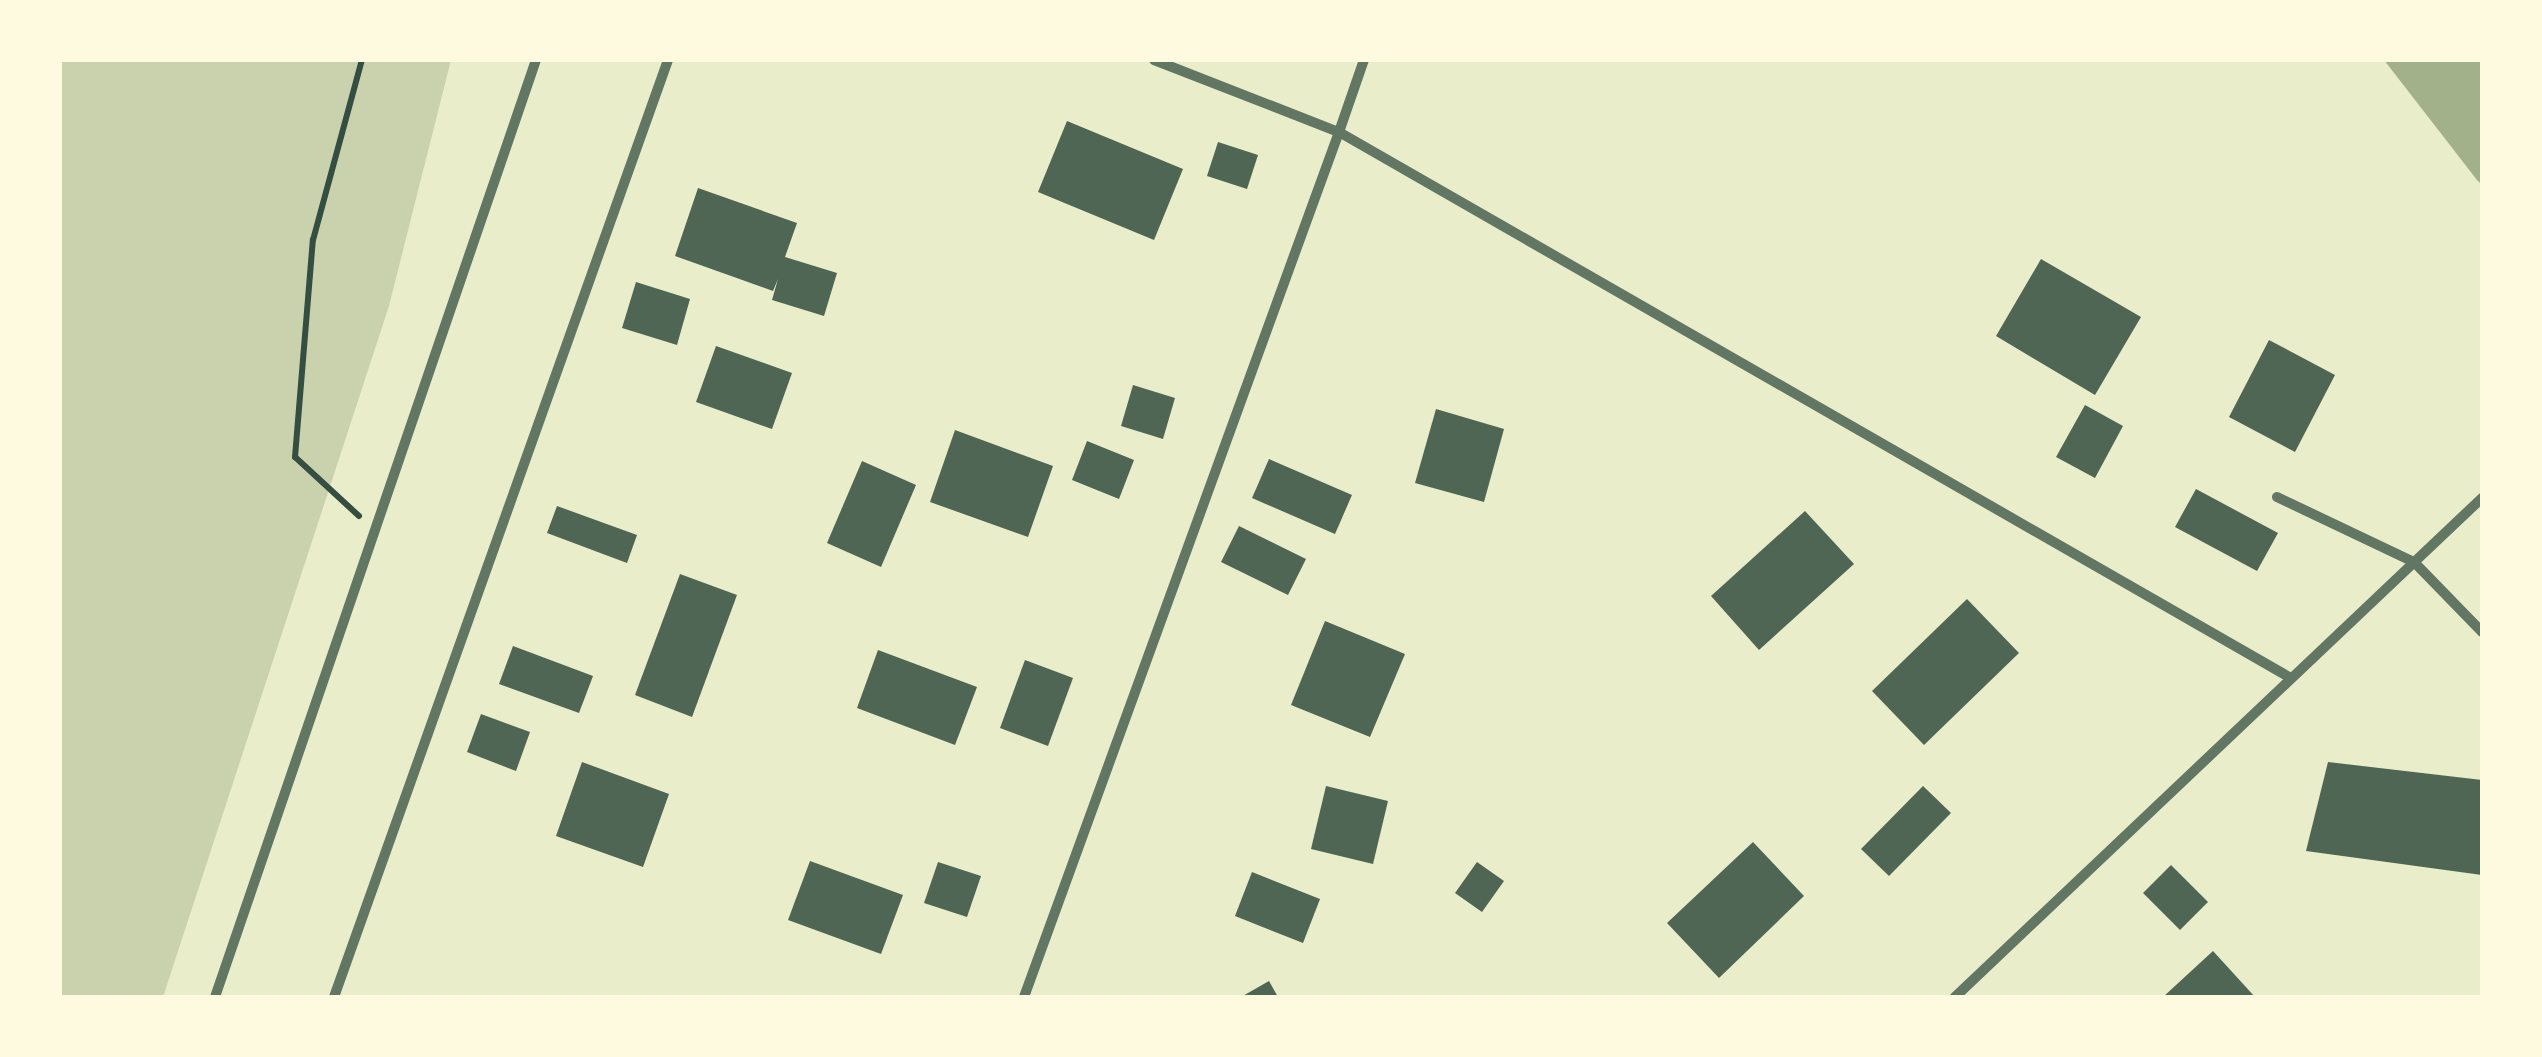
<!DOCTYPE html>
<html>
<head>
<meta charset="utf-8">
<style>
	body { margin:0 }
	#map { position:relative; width:2542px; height:1057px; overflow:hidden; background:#e9edc9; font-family:Manrope,sans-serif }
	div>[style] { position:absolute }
	.green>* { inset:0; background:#cad2ad }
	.water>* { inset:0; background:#a3b18a }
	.building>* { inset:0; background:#4f6655 }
	.path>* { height:6px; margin:-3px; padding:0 3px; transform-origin:3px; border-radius:3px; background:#344e41 }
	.minor>* { height:10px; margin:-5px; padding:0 5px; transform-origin:5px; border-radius:5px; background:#617663 }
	span { translate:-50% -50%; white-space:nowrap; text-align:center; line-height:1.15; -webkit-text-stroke:10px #fefae0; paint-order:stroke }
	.frame { position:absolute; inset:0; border:62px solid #fefae0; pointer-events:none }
</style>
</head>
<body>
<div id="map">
	<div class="green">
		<div style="clip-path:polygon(60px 60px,451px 60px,389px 306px,163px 997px,60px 997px)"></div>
	</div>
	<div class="water">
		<div style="clip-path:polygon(2384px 60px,2482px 60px,2482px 185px,2477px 180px)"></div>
	</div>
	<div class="building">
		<div style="clip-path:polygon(1067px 121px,1183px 169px,1154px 240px,1038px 192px)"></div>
		<div style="clip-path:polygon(1218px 142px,1258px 155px,1247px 189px,1207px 176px)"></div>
		<div style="clip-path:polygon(698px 188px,797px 223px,785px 257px,837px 273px,824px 316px,772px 300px,778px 279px,773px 291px,675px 256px)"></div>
		<div style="clip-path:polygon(2041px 259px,2141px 317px,2095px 395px,1996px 336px)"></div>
		<div style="clip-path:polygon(636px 282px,690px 299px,677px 345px,622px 328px)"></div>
		<div style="clip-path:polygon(2269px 340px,2335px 375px,2295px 452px,2229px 417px)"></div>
		<div style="clip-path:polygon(716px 346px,792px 373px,772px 429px,696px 402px)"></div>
		<div style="clip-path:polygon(1133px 385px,1175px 398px,1163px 439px,1121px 426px)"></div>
		<div style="clip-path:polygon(2085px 405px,2123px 426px,2095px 478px,2056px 457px)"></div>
		<div style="clip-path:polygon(1436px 409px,1504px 429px,1484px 502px,1415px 483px)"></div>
		<div style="clip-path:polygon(955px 430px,1053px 466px,1028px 537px,930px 502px)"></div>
		<div style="clip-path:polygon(1087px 441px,1134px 460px,1119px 499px,1072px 480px)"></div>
		<div style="clip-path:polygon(1269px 459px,1352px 495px,1335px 534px,1252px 498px)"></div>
		<div style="clip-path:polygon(862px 461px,916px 485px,881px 567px,827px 543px)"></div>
		<div style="clip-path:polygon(2196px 489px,2278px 533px,2257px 571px,2175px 527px)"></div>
		<div style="clip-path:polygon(557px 506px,637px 535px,627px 563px,547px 533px)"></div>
		<div style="clip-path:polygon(1805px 511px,1854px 564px,1759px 650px,1711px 596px)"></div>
		<div style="clip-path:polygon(1239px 526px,1306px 559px,1288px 595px,1221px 562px)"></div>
		<div style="clip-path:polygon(680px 574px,737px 595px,692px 717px,635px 695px)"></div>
		<div style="clip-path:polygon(1967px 599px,2019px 653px,1924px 745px,1872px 691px)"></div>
		<div style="clip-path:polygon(1325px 621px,1405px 654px,1370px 737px,1291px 705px)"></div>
		<div style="clip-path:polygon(513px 646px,593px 676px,579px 713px,499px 684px)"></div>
		<div style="clip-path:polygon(878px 650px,977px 687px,955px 745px,857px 708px)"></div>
		<div style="clip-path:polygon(1025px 660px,1073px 678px,1048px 746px,1000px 728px)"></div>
		<div style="clip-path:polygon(481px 714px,530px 732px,516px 771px,467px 752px)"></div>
		<div style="clip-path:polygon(582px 762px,669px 794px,643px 867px,556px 836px)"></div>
		<div style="clip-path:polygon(2328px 762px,2482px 780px,2482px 875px,2306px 851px)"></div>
		<div style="clip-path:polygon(1326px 786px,1388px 801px,1373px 864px,1311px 849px)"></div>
		<div style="clip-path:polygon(1923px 786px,1951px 813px,1889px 876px,1861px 849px)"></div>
		<div style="clip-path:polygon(1753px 842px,1804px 896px,1719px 978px,1667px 923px)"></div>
		<div style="clip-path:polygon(810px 861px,903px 895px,881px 954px,788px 920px)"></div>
		<div style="clip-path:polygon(938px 862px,981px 876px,967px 917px,924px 903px)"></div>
		<div style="clip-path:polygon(1477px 862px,1504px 881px,1482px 912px,1455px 893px)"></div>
		<div style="clip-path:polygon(2171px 865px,2208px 902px,2180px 930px,2143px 893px)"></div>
		<div style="clip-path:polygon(1252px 872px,1320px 899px,1303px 943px,1235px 916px)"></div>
		<div style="clip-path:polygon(2213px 951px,2255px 997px,2163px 997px)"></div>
		<div style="clip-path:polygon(1269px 981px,1278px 997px,1241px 997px)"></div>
	</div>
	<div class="path">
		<div style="left:359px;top:516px;width:87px;rotate:-137.3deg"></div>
		<div style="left:295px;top:457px;width:218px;rotate:-85.3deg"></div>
		<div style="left:313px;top:240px;width:187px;rotate:-74.8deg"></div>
	</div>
	<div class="minor">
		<div style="left:1154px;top:60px;width:199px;rotate:21.3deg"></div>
		<div style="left:1339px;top:132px;width:76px;rotate:-70.9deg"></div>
		<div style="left:2277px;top:497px;width:152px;rotate:25.4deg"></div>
		<div style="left:2414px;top:562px;width:98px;rotate:45.8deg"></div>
		<div style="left:215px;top:997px;width:990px;rotate:-71.09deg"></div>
		<div style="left:334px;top:997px;width:995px;rotate:-70.38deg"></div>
		<div style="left:1024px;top:997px;width:921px;rotate:-69.99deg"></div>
		<div style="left:1339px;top:132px;width:1097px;rotate:29.84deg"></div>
		<div style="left:1955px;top:997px;width:726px;rotate:-43.44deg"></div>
	</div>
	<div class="frame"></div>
</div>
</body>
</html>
